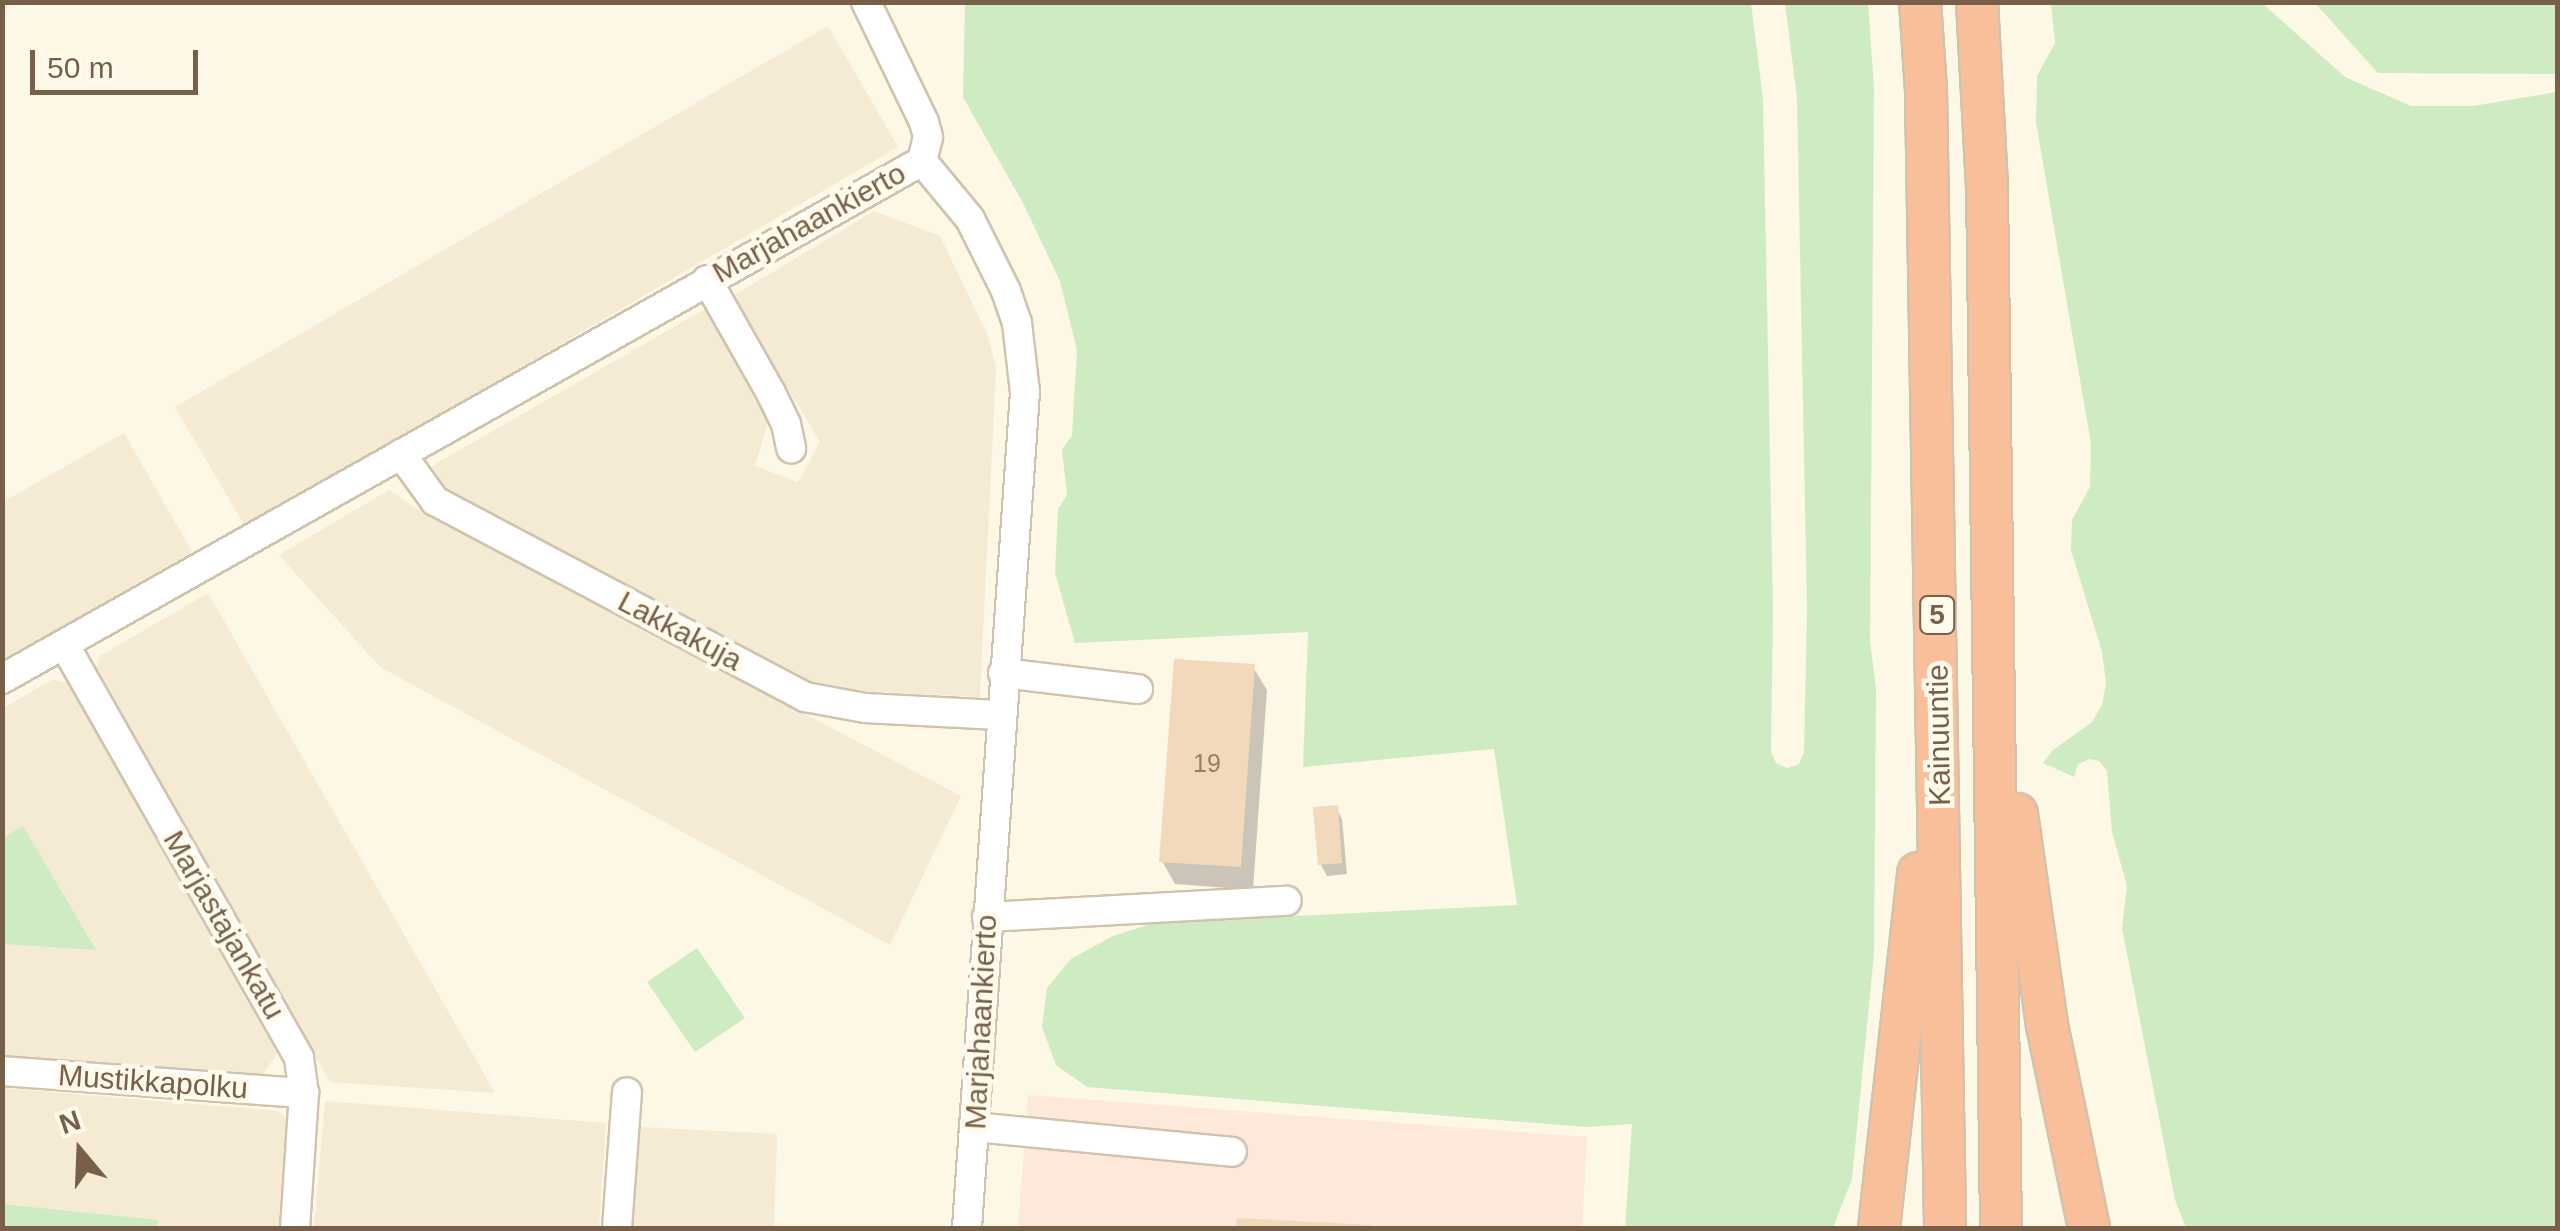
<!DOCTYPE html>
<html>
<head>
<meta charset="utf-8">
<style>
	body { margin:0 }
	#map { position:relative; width:2560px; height:1231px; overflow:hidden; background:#fdf7e6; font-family:Helvetica,sans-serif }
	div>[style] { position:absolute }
	.residential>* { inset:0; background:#f5ead4 }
	.commercial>* { inset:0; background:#fde8d9 }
	.green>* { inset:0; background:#cfebc3 }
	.shadow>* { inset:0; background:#0003 }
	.building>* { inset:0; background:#f3d9bc }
	.roads { filter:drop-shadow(2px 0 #d1c2ad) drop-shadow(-2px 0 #d1c2ad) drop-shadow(0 2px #d1c2ad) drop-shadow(0 -2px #d1c2ad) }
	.minor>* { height:28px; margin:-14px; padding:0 14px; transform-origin:14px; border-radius:14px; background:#fff }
	.highway>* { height:40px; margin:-20px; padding:0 20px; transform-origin:20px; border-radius:20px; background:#f9bf9b }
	span { translate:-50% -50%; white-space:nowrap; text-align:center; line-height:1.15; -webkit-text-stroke:9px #fffaec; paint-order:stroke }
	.number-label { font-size:25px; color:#967e66 }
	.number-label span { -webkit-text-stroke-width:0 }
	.shield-label span { padding:2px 8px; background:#fffaec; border:2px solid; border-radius:8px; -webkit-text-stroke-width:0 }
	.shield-label { font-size:28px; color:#775f49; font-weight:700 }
	.street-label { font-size:30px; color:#775f49 }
	.frame { position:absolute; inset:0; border:5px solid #775f49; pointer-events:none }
	.north { position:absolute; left:30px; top:1101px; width:100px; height:100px; -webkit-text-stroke:8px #fffaec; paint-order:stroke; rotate:341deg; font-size:28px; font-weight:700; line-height:40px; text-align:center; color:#775f49 }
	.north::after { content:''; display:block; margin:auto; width:35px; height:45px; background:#775f49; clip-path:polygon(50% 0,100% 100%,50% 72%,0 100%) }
	.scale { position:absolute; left:30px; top:50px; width:168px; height:45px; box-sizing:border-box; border:5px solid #775f49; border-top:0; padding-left:12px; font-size:30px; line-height:35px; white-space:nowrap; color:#775f49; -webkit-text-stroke:8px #fffaec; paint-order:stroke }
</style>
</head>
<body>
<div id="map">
	<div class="residential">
		<div style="clip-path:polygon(828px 26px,898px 147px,246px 528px,175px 407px)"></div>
		<div style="clip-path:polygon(874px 211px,940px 236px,988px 336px,996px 368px,980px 697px,824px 689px,448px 491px,432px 466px,705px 309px,768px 422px,755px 466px,798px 482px,820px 442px,733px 296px)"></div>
		<div style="clip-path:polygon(124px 433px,192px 552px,3px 660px,3px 502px)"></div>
		<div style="clip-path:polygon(389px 490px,426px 515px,961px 796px,890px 945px,380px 667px,279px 555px)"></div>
		<div style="clip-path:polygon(208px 593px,495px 1093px,330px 1082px,97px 667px,100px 656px)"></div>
		<div style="clip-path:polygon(53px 679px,69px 684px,277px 1054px,260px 1078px,3px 1058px,2px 709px)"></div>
		<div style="clip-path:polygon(2px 1088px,279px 1111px,287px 1120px,280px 1228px,157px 1228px,157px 1220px,3px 1204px)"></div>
		<div style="clip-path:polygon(325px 1101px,606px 1123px,599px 1228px,314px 1228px)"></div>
		<div style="clip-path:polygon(639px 1127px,777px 1134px,774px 1228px,632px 1228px)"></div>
	</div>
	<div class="commercial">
		<div style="clip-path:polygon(1028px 1095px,1587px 1137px,1582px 1228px,1018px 1228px)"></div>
	</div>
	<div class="green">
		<div style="clip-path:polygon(965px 2px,1751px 3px,1763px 99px,1773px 610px,1771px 752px,1776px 763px,1787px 768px,1799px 764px,1804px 752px,1807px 610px,1797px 98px,1785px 3px,1868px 3px,1874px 87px,1870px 642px,1876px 688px,1874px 954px,1852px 1179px,1833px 1228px,1625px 1228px,1632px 1124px,1586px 1127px,1087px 1087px,1056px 1065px,1042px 1027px,1047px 988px,1071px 959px,1113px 936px,1154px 923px,1517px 905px,1494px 749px,1303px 767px,1308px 632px,1075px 643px,1055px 573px,1058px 509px,1067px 495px,1062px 449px,1072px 436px,1077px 350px,1060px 281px,1024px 205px,963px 97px)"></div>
		<div style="clip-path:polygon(2051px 3px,2262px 3px,2345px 77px,2411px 106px,2473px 106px,2557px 92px,2557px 1228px,2186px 1228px,2175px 1200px,2122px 928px,2127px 886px,2112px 832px,2107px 771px,2099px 761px,2090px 759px,2078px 764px,2074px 777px,2043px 763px,2053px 750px,2092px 722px,2102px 705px,2106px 683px,2102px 652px,2071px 550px,2072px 520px,2090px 487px,2091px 444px,2036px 122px,2037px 76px,2055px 43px)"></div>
		<div style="clip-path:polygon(2315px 3px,2557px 3px,2557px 74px,2378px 73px)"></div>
		<div style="clip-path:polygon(23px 826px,96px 950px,3px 944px,3px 838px)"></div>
		<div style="clip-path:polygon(697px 948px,745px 1018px,695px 1052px,647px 982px)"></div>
		<div style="clip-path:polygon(3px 1204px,158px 1220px,157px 1228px,3px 1228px)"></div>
	</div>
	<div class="shadow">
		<div style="clip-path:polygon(1253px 667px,1267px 690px,1253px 890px,1175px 884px,1162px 861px)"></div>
		<div style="clip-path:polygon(1336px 808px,1342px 819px,1347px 874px,1327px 876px,1321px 865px)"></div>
		<div style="clip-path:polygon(1239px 1221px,1381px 1228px,1239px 1228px)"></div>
	</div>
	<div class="building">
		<div style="clip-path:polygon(1174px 659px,1255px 664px,1241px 867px,1159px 862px)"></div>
		<div style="clip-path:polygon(1338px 805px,1342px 863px,1318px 865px,1313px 807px)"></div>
		<div style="clip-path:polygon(1237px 1218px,1372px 1225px,1372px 1228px,1236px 1228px)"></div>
	</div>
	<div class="roads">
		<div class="minor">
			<div style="left:866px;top:2px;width:133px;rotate:64.2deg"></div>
			<div style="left:924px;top:122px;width:16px;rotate:75deg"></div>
			<div style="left:928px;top:137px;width:25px;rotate:104deg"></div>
			<div style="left:707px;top:280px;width:130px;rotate:60.5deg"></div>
			<div style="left:771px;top:393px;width:34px;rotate:64deg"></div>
			<div style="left:786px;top:424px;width:25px;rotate:78deg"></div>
			<div style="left:401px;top:454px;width:58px;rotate:54.1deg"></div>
			<div style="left:435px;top:501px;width:419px;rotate:27.9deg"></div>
			<div style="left:805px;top:697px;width:61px;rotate:10.4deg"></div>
			<div style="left:865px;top:708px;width:134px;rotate:3deg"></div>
			<div style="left:64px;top:644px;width:476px;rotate:60.4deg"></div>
			<div style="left:299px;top:1058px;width:35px;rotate:82deg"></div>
			<div style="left:304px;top:1093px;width:135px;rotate:93.8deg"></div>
			<div style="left:1003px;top:673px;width:136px;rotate:6.8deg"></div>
			<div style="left:2px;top:679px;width:1056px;rotate:-29.38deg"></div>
			<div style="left:922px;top:161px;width:75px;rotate:50.4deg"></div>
			<div style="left:970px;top:219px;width:80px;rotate:63.4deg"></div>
			<div style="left:1006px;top:291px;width:34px;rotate:71deg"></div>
			<div style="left:1017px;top:323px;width:69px;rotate:83.4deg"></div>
			<div style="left:1025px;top:392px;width:838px;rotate:93.97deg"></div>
			<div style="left:987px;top:917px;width:300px;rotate:-3.1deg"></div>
			<div style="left:2px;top:1071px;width:303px;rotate:4.2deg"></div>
			<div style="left:974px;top:1127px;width:259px;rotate:5.5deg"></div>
			<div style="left:617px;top:1228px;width:136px;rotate:-85.8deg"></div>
		</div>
		<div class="highway">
			<div style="left:1920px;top:2px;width:89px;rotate:86.1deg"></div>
			<div style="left:1926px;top:91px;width:1137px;rotate:89.04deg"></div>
			<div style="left:1977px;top:2px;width:185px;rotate:86.9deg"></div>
			<div style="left:1987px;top:187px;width:1041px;rotate:89.23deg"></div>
			<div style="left:2017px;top:814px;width:213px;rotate:81.9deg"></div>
			<div style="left:2047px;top:1025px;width:207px;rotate:78.3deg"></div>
			<div style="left:1879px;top:1228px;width:357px;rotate:-83.7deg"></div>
		</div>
	</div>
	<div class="number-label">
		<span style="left:1207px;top:763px">19</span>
	</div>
	<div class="shield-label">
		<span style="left:1937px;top:615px">5</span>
	</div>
	<div class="street-label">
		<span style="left:809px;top:223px;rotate:-29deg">Marjahaankierto</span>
		<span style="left:680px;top:631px;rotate:28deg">Lakkakuja</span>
		<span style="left:1939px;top:735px;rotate:-91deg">Kainuuntie</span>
		<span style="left:224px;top:925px;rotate:60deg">Marjastajankatu</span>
		<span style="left:981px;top:1022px;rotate:-87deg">Marjahaankierto</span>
		<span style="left:153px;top:1082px;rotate:4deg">Mustikkapolku</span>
	</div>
	<div class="frame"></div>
	<div class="north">N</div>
	<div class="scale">50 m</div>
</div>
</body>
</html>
